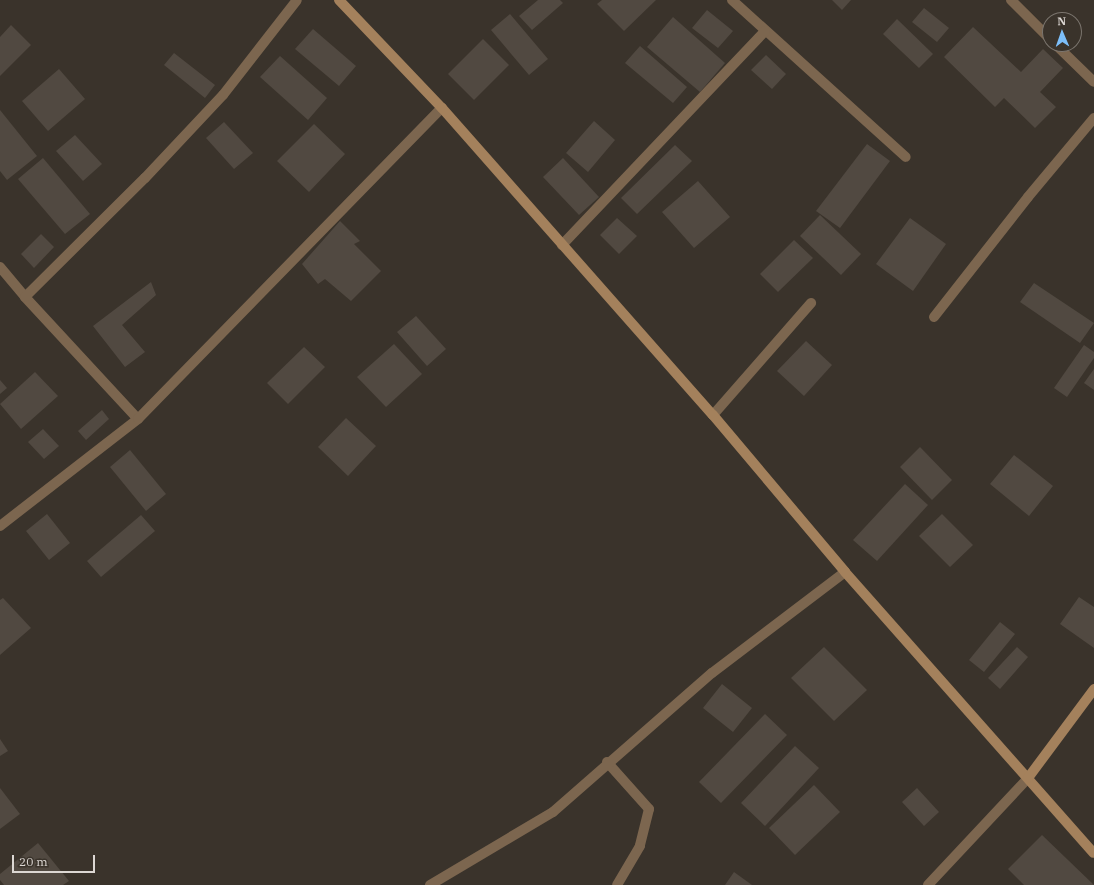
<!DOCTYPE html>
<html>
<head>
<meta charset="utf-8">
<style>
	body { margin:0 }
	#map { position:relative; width:1094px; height:885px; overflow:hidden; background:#3a332b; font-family:"IBM Plex Serif",serif }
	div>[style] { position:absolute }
	.building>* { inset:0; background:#514941 }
	.street>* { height:10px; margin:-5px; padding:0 5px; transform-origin:5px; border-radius:5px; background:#7c664f }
	.secondary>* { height:10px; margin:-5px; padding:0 5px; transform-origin:5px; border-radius:5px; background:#a4815c }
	span { translate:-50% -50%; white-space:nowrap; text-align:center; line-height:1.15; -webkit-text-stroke:4px #3a332b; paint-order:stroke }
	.north { position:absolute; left:1042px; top:12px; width:40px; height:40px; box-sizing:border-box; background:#3a332b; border:1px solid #7b756e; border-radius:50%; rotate:358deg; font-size:11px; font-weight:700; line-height:16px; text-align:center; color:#dcd7d3 }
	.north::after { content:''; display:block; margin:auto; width:14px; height:18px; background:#7cbef9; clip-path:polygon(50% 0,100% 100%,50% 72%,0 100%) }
	.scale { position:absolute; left:12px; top:855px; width:83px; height:18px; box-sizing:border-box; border:2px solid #dcd7d3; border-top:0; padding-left:5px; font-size:12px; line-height:14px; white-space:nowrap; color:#dcd7d3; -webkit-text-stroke:3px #3a332b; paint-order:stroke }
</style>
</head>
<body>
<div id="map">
	<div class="building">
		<div style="clip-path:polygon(538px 0,560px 0,563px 3px,532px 30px,519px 16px)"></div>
		<div style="clip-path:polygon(602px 0,656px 0,624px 31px,597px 4px)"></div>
		<div style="clip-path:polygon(832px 0,851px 0,842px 10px)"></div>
		<div style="clip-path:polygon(924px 8px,949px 28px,937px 42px,912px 22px)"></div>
		<div style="clip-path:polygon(707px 10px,733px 31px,718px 48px,692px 28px)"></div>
		<div style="clip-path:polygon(510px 14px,548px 59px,529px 75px,491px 30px)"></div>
		<div style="clip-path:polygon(673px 17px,725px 63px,700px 92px,647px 47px)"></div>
		<div style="clip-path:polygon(897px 19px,933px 54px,919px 68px,883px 34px)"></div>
		<div style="clip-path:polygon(11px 25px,31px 45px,0 76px,0 37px)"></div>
		<div style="clip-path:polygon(973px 27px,1021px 72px,1043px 49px,1063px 68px,1040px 92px,1056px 107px,1035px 128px,1004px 98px,995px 107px,944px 57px)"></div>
		<div style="clip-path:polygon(313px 29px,356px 66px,339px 86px,295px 49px)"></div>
		<div style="clip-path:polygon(483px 39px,509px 65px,474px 100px,448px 74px)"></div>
		<div style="clip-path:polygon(640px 46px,687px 87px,673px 103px,625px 63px)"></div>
		<div style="clip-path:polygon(174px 53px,215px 85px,205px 98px,164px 65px)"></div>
		<div style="clip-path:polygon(766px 55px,786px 74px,772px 89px,751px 70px)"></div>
		<div style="clip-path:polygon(280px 56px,327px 98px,308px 120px,260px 77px)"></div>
		<div style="clip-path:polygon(59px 69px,85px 99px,48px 131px,22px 101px)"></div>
		<div style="clip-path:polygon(0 110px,37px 156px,7px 180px,0 171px)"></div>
		<div style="clip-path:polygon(594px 121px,615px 140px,588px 172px,566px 153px)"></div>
		<div style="clip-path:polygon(224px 122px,253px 153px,234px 169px,206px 138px)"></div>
		<div style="clip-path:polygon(314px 124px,345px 154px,309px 192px,277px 161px)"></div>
		<div style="clip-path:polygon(75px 135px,102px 164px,83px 181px,56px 151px)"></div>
		<div style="clip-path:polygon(867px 144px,890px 161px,840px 228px,816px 211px)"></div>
		<div style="clip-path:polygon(675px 145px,692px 161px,637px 214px,621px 198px)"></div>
		<div style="clip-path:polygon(43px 158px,90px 214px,65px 234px,18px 179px)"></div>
		<div style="clip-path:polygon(563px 158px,599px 197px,579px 215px,543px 177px)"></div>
		<div style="clip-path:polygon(698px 181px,730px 217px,694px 248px,662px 212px)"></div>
		<div style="clip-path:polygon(820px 215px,861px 254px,841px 275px,800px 236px)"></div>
		<div style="clip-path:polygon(617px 218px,637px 236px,619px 254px,600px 235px)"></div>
		<div style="clip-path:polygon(910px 218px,946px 244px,913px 291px,876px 264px)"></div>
		<div style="clip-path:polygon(340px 221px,360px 241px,354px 244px,381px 271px,351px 301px,325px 279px,318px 284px,302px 264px)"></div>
		<div style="clip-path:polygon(41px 234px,54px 247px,34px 268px,21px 254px)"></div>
		<div style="clip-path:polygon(794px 240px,813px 258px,778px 292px,760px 274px)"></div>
		<div style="clip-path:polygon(151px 282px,156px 295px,122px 325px,145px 352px,125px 367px,93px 326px)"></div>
		<div style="clip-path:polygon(1034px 283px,1094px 323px,1080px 343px,1020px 302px)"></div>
		<div style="clip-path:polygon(416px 316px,446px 349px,427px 366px,397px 332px)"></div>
		<div style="clip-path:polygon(806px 341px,832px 365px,804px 396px,777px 371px)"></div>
		<div style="clip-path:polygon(394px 344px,422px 374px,386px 407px,357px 377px)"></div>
		<div style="clip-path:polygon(1084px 345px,1094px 352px,1094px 358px,1067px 397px,1054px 388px)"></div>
		<div style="clip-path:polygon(304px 347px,325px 367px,288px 404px,267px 383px)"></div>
		<div style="clip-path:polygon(1094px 369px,1094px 390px,1084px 383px)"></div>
		<div style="clip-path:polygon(35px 372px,58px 396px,21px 429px,0 404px)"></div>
		<div style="clip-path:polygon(0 380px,7px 388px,0 394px)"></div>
		<div style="clip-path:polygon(102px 410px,109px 419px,86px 440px,78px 431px)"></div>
		<div style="clip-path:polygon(346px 418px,376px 446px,348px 476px,318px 447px)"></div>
		<div style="clip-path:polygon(43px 429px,59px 446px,44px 459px,28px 442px)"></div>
		<div style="clip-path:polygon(920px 447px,952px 480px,932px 500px,900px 467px)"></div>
		<div style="clip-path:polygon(130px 450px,166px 494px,146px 511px,110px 467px)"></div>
		<div style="clip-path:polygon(1014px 455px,1053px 486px,1029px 516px,990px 484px)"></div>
		<div style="clip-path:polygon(905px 484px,928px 505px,877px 561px,853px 540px)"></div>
		<div style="clip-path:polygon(47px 514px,70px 543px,49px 560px,26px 531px)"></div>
		<div style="clip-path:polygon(942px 514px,973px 545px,950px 567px,919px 536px)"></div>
		<div style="clip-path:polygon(141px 515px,155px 531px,101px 577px,87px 561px)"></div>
		<div style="clip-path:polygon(1079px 597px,1094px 607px,1094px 648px,1060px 624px)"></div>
		<div style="clip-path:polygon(3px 598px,31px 628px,0 655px,0 600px)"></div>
		<div style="clip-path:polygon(1000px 622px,1015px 634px,984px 672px,969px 660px)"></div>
		<div style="clip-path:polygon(824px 647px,867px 690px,834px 721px,791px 678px)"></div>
		<div style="clip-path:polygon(1017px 647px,1028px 657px,1000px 689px,988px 678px)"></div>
		<div style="clip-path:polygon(722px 684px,752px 708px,733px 732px,703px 708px)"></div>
		<div style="clip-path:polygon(765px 714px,787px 735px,721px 803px,699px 782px)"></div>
		<div style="clip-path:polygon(0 739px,8px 751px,0 756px)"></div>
		<div style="clip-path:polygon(795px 746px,819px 768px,765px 826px,741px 803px)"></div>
		<div style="clip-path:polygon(814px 785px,840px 812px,795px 855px,769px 828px)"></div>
		<div style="clip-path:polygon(0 788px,20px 814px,0 829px)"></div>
		<div style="clip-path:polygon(917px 788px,939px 812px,924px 826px,902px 802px)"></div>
		<div style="clip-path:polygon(1042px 835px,1094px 885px,1024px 885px,1008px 869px)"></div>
		<div style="clip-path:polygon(38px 843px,69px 881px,63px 885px,4px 885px,0 880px,0 874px)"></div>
		<div style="clip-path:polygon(734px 872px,752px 885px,725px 885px)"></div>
	</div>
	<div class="street">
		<div style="left:732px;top:0;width:234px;rotate:42.1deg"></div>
		<div style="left:1011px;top:0;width:55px;rotate:45deg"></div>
		<div style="left:1055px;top:44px;width:54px;rotate:44.3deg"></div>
		<div style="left:562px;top:245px;width:295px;rotate:-46.5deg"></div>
		<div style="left:0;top:267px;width:39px;rotate:50deg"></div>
		<div style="left:25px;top:297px;width:166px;rotate:47.2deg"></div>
		<div style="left:25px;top:297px;width:169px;rotate:-44.8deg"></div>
		<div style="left:145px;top:178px;width:114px;rotate:-46.8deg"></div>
		<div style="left:223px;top:95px;width:120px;rotate:-52.1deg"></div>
		<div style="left:934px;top:317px;width:152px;rotate:-51.9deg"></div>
		<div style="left:1028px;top:197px;width:103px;rotate:-50.1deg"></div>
		<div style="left:713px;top:415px;width:149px;rotate:-48.8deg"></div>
		<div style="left:0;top:526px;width:175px;rotate:-37.8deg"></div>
		<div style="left:138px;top:419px;width:435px;rotate:-45.7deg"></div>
		<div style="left:607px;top:762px;width:63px;rotate:48.2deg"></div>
		<div style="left:649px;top:809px;width:38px;rotate:104deg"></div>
		<div style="left:640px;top:846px;width:45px;rotate:120.5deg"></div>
		<div style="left:430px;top:885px;width:143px;rotate:-30.7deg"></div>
		<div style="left:553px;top:812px;width:211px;rotate:-41.2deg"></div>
		<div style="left:712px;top:673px;width:167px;rotate:-37.2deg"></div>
		<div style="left:928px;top:885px;width:146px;rotate:-46.9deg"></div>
	</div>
	<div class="secondary">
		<div style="left:339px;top:0;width:149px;rotate:46.4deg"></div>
		<div style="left:442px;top:108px;width:409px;rotate:48.6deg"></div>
		<div style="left:713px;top:415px;width:205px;rotate:49.9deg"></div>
		<div style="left:845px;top:572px;width:375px;rotate:48.5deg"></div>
		<div style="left:1028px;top:778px;width:111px;rotate:-53.4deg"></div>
	</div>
	<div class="north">N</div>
	<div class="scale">20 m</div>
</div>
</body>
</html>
